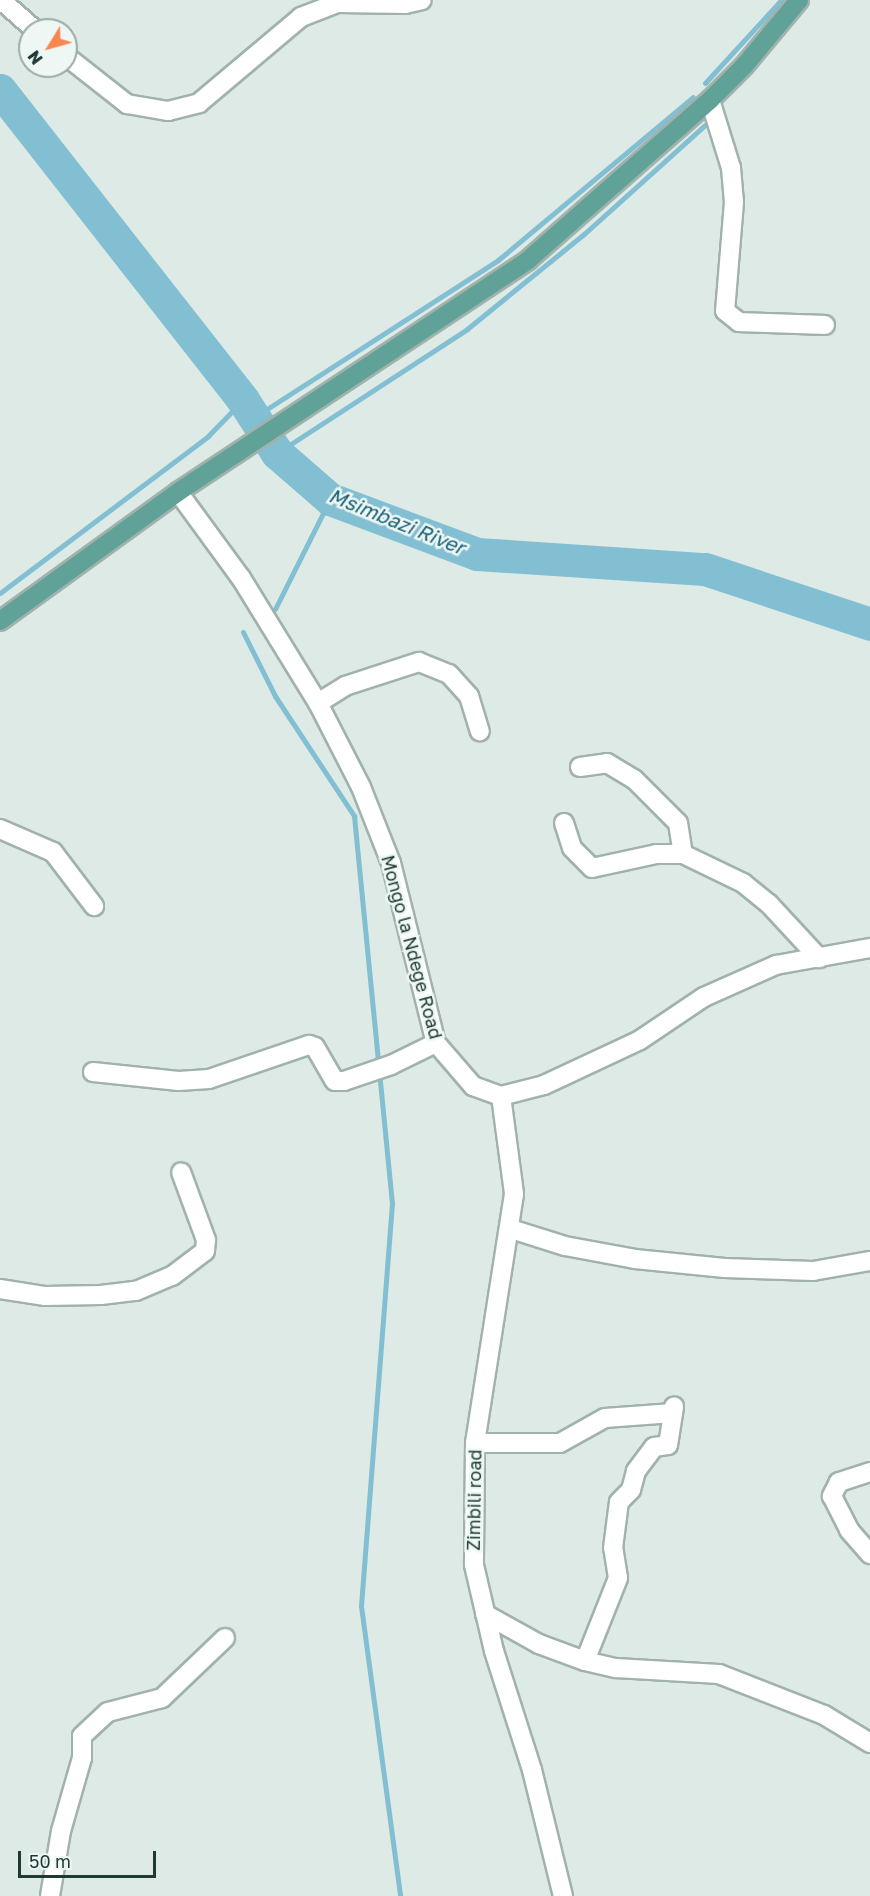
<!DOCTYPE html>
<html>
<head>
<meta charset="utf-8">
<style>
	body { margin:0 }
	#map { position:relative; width:870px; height:1896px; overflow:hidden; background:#deeae6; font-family:"Golos Text",sans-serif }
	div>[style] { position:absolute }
	.stream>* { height:5px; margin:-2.5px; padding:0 2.5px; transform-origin:2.5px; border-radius:2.5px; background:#82bfd3 }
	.river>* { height:33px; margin:-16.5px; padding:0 16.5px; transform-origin:16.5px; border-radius:16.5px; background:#82bfd3 }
	.roads { filter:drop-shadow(2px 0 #a1b2ad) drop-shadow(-2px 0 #a1b2ad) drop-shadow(0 2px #a1b2ad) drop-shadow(0 -2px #a1b2ad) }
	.minor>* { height:18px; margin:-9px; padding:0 9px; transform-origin:9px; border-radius:9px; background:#fff }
	.major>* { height:18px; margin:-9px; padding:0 9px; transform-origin:9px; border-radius:9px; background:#60a297 }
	span { translate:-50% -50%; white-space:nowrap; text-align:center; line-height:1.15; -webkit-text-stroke:5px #eef7f3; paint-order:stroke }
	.street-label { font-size:18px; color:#1f3a35 }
	.water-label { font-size:20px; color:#176078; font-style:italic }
	.north { position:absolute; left:18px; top:18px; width:60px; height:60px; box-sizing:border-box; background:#eef7f3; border:2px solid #9baba7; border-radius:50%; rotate:233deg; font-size:16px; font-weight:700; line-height:24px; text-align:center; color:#1f3a35 }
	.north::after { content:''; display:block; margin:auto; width:21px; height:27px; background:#f8864e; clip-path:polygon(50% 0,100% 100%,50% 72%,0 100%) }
	.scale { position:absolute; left:18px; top:1851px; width:138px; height:27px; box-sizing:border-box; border:3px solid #1f3a35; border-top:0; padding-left:8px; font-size:18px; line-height:21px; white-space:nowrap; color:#1f3a35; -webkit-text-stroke:4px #eef7f3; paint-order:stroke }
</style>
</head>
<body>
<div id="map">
	<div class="stream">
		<div style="left:705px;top:83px;width:113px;rotate:-47.5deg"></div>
		<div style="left:253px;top:418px;width:292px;rotate:-32.8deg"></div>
		<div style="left:498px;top:260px;width:254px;rotate:-39.9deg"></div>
		<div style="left:277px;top:453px;width:227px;rotate:-33.1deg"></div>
		<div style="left:467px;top:329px;width:151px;rotate:-39.1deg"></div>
		<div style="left:584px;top:234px;width:163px;rotate:-42deg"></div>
		<div style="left:0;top:593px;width:261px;rotate:-37deg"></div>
		<div style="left:208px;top:436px;width:50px;rotate:-45.8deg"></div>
		<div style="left:275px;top:609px;width:123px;rotate:-63.4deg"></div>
		<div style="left:243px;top:632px;width:72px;rotate:63.4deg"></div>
		<div style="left:275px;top:696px;width:144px;rotate:56.6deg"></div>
		<div style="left:354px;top:816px;width:389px;rotate:84.4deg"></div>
		<div style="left:392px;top:1203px;width:404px;rotate:94.4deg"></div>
		<div style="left:361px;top:1606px;width:293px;rotate:82.3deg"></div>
	</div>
	<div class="river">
		<div style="left:0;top:90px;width:394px;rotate:51.9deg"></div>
		<div style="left:243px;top:400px;width:63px;rotate:57.3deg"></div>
		<div style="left:277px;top:453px;width:70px;rotate:41deg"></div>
		<div style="left:330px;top:499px;width:157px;rotate:20.5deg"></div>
		<div style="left:477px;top:554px;width:228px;rotate:3.8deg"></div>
		<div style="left:705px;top:569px;width:174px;rotate:18.4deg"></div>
	</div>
	<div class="roads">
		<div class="minor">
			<div style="left:1px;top:0;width:45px;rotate:41.4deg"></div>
			<div style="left:66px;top:56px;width:78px;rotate:38.2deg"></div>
			<div style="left:127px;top:104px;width:42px;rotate:9.7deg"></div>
			<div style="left:168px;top:111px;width:32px;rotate:-14deg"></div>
			<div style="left:199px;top:103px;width:133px;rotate:-40.1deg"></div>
			<div style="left:301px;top:17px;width:40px;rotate:-21deg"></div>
			<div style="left:338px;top:3px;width:67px;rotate:0.9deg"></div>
			<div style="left:405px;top:4px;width:17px;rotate:-13deg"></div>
			<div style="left:710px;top:100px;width:71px;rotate:72.8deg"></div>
			<div style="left:731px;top:168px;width:34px;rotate:85deg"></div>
			<div style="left:734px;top:202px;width:109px;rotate:94.7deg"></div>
			<div style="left:725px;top:311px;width:18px;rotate:38deg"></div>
			<div style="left:739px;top:322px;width:86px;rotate:2deg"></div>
			<div style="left:178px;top:492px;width:107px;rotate:53.8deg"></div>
			<div style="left:241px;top:578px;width:147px;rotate:58.4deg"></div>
			<div style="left:318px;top:703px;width:94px;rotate:62.9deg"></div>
			<div style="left:361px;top:787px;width:82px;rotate:68.5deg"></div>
			<div style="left:391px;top:863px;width:186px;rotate:76deg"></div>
			<div style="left:436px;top:1043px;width:57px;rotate:49.3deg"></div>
			<div style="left:473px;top:1086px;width:30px;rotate:20deg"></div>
			<div style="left:501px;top:1096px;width:44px;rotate:-14.3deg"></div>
			<div style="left:544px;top:1085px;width:106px;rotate:-25.1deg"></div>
			<div style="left:640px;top:1040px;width:77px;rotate:-33.9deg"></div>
			<div style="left:704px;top:997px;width:79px;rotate:-24deg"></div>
			<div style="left:776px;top:965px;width:96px;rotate:-10.3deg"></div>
			<div style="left:318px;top:703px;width:32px;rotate:-32deg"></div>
			<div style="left:345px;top:686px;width:78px;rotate:-18deg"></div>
			<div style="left:419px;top:662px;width:32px;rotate:22deg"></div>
			<div style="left:449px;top:674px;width:30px;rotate:48deg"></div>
			<div style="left:469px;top:696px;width:37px;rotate:73deg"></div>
			<div style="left:580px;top:767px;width:27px;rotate:-8deg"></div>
			<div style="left:607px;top:763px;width:31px;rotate:31deg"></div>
			<div style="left:634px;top:779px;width:62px;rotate:45deg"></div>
			<div style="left:678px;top:823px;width:31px;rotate:81deg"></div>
			<div style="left:564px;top:823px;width:26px;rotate:72deg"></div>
			<div style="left:572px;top:848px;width:28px;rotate:45deg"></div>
			<div style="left:592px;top:868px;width:66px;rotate:-12.3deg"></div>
			<div style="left:656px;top:854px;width:27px"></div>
			<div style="left:683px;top:854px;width:67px;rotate:25.8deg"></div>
			<div style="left:743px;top:883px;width:33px;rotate:39deg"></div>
			<div style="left:769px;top:904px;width:74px;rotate:47.2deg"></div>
			<div style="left:0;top:829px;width:58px;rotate:23.5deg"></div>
			<div style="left:53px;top:852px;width:68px;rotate:52.8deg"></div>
			<div style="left:93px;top:1072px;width:86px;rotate:6deg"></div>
			<div style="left:179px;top:1081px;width:30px;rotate:-4deg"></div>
			<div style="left:209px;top:1079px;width:106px;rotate:-18.8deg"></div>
			<div style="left:309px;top:1045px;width:6px;rotate:18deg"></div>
			<div style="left:315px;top:1047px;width:39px;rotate:60deg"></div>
			<div style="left:335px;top:1081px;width:9px"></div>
			<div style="left:344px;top:1081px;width:50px;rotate:-18.8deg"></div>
			<div style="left:391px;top:1065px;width:50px;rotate:-26.1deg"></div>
			<div style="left:501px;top:1096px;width:99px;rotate:82.4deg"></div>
			<div style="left:514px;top:1194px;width:252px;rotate:98.9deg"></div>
			<div style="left:475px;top:1443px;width:122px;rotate:90.5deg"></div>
			<div style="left:474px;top:1565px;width:88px;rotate:76.9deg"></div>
			<div style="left:494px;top:1651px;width:125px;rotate:72.3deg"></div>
			<div style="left:532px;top:1770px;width:130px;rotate:76.2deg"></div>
			<div style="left:511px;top:1229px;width:57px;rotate:17.5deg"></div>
			<div style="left:565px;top:1246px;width:71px;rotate:10.5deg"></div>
			<div style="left:635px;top:1259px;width:90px;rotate:5.7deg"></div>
			<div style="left:725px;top:1268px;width:88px;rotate:2deg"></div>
			<div style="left:813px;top:1271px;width:58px;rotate:-10deg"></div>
			<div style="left:0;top:1289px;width:46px;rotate:8.8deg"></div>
			<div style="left:45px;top:1296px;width:56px;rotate:-1deg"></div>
			<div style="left:101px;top:1295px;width:35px;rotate:-7deg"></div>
			<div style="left:136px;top:1291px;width:39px;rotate:-23deg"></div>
			<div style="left:172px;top:1276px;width:41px;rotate:-37.1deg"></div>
			<div style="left:205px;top:1251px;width:11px;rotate:-85deg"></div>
			<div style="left:206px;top:1240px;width:72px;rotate:-110.2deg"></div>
			<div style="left:475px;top:1443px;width:85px"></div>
			<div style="left:560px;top:1443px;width:51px;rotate:-29.1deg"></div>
			<div style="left:605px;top:1418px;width:68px;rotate:-4.2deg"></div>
			<div style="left:870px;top:1472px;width:33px;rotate:162deg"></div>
			<div style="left:839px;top:1482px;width:16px;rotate:117deg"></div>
			<div style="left:832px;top:1496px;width:38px;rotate:63deg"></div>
			<div style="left:849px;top:1530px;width:32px;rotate:49deg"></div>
			<div style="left:485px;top:1614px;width:62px;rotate:29.1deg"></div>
			<div style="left:539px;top:1644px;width:49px;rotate:20.3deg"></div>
			<div style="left:585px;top:1661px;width:32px;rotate:13deg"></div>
			<div style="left:616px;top:1668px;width:103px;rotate:3.3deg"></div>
			<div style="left:719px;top:1674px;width:113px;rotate:21.3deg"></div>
			<div style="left:824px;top:1715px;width:54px;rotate:31.3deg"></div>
			<div style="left:585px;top:1661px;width:89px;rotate:-68.3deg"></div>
			<div style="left:618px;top:1578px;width:30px;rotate:-99deg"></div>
			<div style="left:613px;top:1548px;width:46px;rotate:-82.6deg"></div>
			<div style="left:619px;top:1502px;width:17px;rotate:-45deg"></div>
			<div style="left:631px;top:1490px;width:20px;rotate:-75deg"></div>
			<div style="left:636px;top:1471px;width:30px;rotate:-53deg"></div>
			<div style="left:654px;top:1447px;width:14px;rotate:-8deg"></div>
			<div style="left:668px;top:1445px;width:39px;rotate:-81deg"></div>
			<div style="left:50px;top:1896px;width:66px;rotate:-80.4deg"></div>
			<div style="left:61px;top:1831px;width:76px;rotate:-74deg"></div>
			<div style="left:82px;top:1758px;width:22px;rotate:-90deg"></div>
			<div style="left:82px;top:1736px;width:35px;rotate:-43deg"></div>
			<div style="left:108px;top:1712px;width:56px;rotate:-14.5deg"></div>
			<div style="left:162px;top:1698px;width:87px;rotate:-43.6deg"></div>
		</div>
		<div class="major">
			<div style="left:0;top:621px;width:220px;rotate:-35.9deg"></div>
			<div style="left:178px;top:492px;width:420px;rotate:-33.5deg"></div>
			<div style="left:528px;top:260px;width:242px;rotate:-41.3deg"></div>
			<div style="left:710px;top:100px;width:48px;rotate:-45deg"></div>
			<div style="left:744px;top:66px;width:86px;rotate:-50.2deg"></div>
		</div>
	</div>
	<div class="street-label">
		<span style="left:412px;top:947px;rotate:75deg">Mongo la Ndege Road</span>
		<span style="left:474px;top:1500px;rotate:-89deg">Zimbili road</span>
	</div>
	<div class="water-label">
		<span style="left:397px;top:521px;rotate:22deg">Msimbazi River</span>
	</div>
	<div class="north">N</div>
	<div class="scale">50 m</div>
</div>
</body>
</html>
